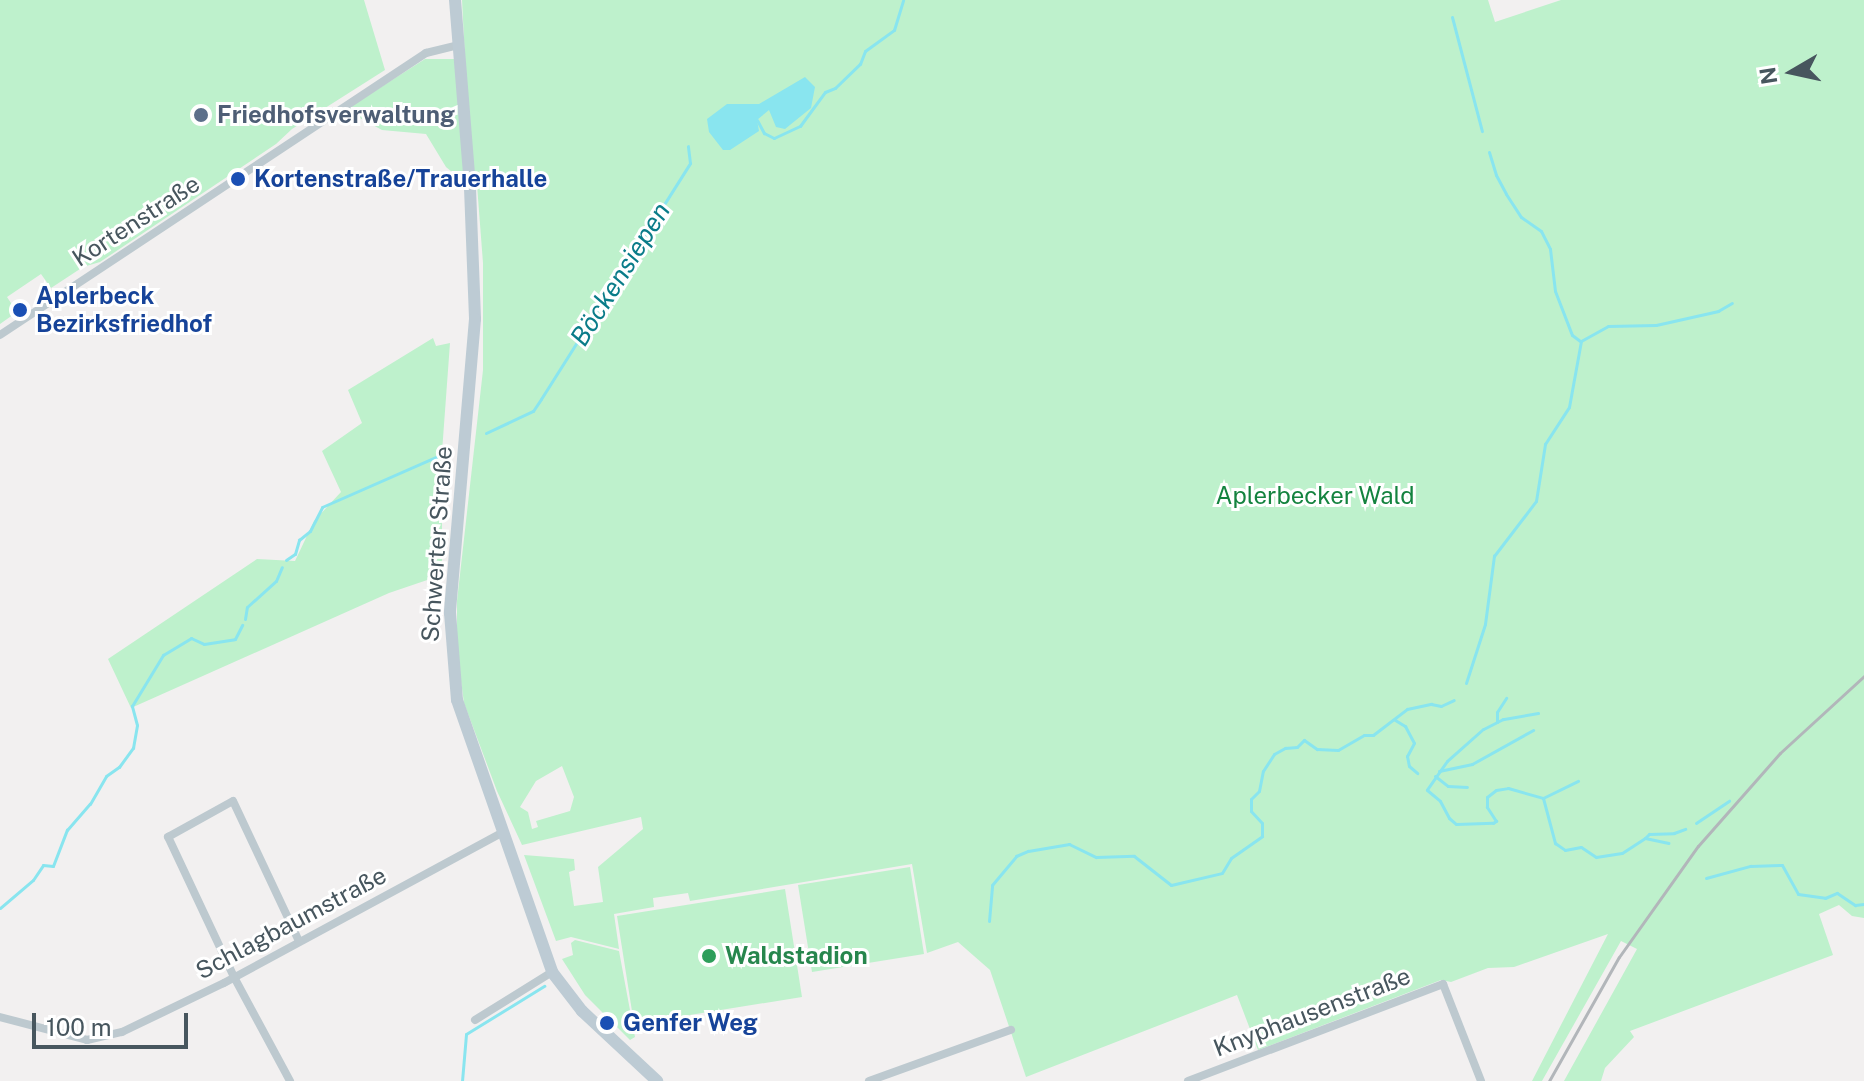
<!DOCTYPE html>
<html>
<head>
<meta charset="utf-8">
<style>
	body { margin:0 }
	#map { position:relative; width:1864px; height:1081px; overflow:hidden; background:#f2f0f0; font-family:"Public Sans",sans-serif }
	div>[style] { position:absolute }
	.green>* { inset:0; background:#bef1cc }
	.water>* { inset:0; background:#89e5ef }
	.stream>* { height:3px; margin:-1.5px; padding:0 1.5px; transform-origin:1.5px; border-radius:1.5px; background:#89e5ef }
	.street>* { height:8px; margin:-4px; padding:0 4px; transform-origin:4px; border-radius:4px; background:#bdc9cf }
	.secondary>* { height:12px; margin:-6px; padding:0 6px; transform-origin:6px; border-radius:6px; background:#bdcbd4 }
	.rail>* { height:3px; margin:-1.5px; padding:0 1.5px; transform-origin:1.5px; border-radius:1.5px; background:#b2b6ba }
	.dots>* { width:22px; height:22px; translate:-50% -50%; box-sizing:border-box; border:4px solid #fff; border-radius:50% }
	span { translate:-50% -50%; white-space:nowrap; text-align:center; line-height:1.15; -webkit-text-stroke:6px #fff; paint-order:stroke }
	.service-label { font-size:24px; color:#4e5e75; font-weight:700 }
	.left { translate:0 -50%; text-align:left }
	.transit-label { font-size:24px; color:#164399; font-weight:700 }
	.street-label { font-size:24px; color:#47565e }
	.park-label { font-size:24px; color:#14833f }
	.leisure-label { font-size:24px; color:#27864d; font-weight:700 }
	.water-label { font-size:26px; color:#0a7c89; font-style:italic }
	.north { position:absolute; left:1752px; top:32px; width:80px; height:80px; -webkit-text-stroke:6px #fff; paint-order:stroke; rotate:261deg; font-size:22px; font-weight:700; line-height:32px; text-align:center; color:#47565e }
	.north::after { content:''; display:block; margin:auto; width:28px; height:36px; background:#47565e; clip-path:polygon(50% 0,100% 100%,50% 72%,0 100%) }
	.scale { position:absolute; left:32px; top:1013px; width:156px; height:36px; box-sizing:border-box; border:4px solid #47565e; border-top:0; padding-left:10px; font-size:24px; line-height:28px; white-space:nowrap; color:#47565e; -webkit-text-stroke:6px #fff; paint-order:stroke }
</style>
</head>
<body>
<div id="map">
	<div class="green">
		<div style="clip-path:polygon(0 0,364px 0,385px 70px,292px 129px,276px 144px,100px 262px,83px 267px,51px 288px,41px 274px,7px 297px,17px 312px,0 324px)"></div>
		<div style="clip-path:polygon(evenodd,462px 0,1488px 0,1495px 22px,1561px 0,1864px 0,1864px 918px,1852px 916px,1839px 905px,1819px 914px,1833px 955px,1630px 1031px,1634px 1037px,1605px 1068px,1601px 1081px,1564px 1081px,1637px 949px,1621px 941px,1542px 1081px,1532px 1081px,1608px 934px,1514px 967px,1488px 968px,1451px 982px,1441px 980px,1258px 1050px,1237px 995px,1026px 1077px,990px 970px,958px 942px,927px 953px,912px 864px,690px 901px,688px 893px,653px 898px,654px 907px,614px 914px,619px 949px,571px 937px,556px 941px,524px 855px,574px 859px,575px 870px,569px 872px,574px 906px,603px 902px,598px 867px,643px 829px,641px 817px,522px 845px,497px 791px,464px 703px,457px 652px,457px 601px,483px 370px,483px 263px,477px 185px,459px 178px,446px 167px,426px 134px,382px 130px,345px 110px,425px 59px,465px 59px,462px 0,562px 766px,574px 797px,570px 811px,536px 821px,538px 827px,532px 829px,528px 812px,520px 807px,536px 781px,562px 766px)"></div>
		<div style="clip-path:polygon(433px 338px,436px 346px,450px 343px,442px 452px,442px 575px,389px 593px,131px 708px,108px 659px,257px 559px,295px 561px,314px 521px,341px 492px,322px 451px,362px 423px,348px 390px)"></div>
		<div style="clip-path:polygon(910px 867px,924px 954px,812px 972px,798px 885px)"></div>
		<div style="clip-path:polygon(785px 889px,802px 997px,634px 1024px,617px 916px)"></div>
		<div style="clip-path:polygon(575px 940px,619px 951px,635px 1037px,630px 1040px,585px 995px,562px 959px,573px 955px,571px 943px)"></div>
	</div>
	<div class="water">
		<div style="clip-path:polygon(805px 77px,815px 87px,811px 108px,785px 129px,776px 127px,769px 110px,757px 120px,759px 131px,730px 150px,723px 150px,709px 132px,707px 119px,727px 104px,759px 104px)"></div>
	</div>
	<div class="stream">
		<div style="left:1452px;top:17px;width:118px;rotate:75.3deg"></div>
		<div style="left:757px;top:120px;width:15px;rotate:62deg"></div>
		<div style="left:764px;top:133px;width:11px;rotate:27deg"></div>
		<div style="left:774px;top:138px;width:29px;rotate:-25deg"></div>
		<div style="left:800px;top:126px;width:42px;rotate:-53.7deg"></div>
		<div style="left:825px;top:92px;width:11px;rotate:-22deg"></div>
		<div style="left:835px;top:88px;width:35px;rotate:-44deg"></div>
		<div style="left:860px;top:64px;width:14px;rotate:-69deg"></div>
		<div style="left:865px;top:51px;width:36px;rotate:-36deg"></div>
		<div style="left:894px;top:30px;width:31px;rotate:-73deg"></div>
		<div style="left:1489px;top:152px;width:24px;rotate:73deg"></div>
		<div style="left:1496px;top:175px;width:21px;rotate:62deg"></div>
		<div style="left:1506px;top:194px;width:27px;rotate:57deg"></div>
		<div style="left:1521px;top:217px;width:24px;rotate:35deg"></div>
		<div style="left:1541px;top:231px;width:20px;rotate:63deg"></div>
		<div style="left:1550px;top:249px;width:42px;rotate:83.2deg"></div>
		<div style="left:1555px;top:291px;width:47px;rotate:68.9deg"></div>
		<div style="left:1572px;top:335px;width:10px;rotate:37deg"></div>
		<div style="left:486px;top:433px;width:52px;rotate:-25.1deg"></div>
		<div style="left:533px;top:411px;width:14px;rotate:-56deg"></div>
		<div style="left:541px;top:399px;width:279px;rotate:-57.7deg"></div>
		<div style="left:690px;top:163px;width:17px;rotate:-97deg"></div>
		<div style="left:286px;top:560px;width:11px;rotate:-34deg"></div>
		<div style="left:295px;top:554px;width:15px;rotate:-74deg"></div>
		<div style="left:299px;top:540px;width:14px;rotate:-39deg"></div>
		<div style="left:310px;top:531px;width:27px;rotate:-63deg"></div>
		<div style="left:322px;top:507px;width:132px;rotate:-23.7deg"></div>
		<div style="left:245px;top:619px;width:12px;rotate:-81deg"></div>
		<div style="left:247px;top:607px;width:39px;rotate:-42deg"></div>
		<div style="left:276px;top:581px;width:15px;rotate:-67deg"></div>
		<div style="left:1466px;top:683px;width:62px;rotate:-72.1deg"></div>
		<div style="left:1485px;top:624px;width:69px;rotate:-82.5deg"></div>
		<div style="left:1494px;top:556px;width:69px;rotate:-52.6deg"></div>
		<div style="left:1536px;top:501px;width:58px;rotate:-81deg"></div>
		<div style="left:1545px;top:444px;width:44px;rotate:-57deg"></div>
		<div style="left:1569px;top:407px;width:67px;rotate:-79.7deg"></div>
		<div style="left:1581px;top:341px;width:31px;rotate:-29deg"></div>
		<div style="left:1608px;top:326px;width:48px;rotate:-1.2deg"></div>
		<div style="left:1656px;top:325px;width:64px;rotate:-12.7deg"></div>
		<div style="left:1718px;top:311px;width:16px;rotate:-30deg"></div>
		<div style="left:1538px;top:713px;width:36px;rotate:170deg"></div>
		<div style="left:1503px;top:719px;width:22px;rotate:153deg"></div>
		<div style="left:1483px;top:729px;width:48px;rotate:138.4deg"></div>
		<div style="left:1447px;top:761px;width:35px;rotate:125deg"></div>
		<div style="left:1427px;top:790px;width:17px;rotate:40deg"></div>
		<div style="left:1440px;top:801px;width:19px;rotate:62deg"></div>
		<div style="left:1449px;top:818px;width:9px;rotate:41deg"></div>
		<div style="left:1456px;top:824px;width:37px;rotate:-2deg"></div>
		<div style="left:1493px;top:823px;width:4px;rotate:-34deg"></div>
		<div style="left:1496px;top:821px;width:17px;rotate:-123deg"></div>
		<div style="left:1487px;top:807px;width:10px;rotate:-90deg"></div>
		<div style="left:1487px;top:797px;width:11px;rotate:-38deg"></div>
		<div style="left:1496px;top:790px;width:12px;rotate:-9deg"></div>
		<div style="left:1508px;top:788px;width:36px;rotate:16deg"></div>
		<div style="left:1543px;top:798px;width:47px;rotate:75.1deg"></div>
		<div style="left:1555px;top:843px;width:12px;rotate:35deg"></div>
		<div style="left:1565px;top:850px;width:16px;rotate:-11deg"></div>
		<div style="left:1581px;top:847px;width:18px;rotate:34deg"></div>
		<div style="left:1596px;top:857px;width:26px;rotate:-9deg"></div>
		<div style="left:1622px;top:853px;width:27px;rotate:-33deg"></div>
		<div style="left:1645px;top:838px;width:24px;rotate:12deg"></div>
		<div style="left:1395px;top:720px;width:12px;rotate:31deg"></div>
		<div style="left:1405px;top:726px;width:19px;rotate:62deg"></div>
		<div style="left:1414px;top:743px;width:15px;rotate:118deg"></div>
		<div style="left:1407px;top:756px;width:10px;rotate:79deg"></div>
		<div style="left:1409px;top:766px;width:11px;rotate:41deg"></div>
		<div style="left:1497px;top:722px;width:10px;rotate:-90deg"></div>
		<div style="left:1497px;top:712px;width:17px;rotate:-57deg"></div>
		<div style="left:1439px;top:771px;width:34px;rotate:-12deg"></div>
		<div style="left:1472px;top:764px;width:70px;rotate:-29.1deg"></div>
		<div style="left:1435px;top:776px;width:16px;rotate:38deg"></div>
		<div style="left:1448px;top:786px;width:19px;rotate:3deg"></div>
		<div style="left:1543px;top:798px;width:39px;rotate:-26deg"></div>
		<div style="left:1696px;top:823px;width:40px;rotate:-34deg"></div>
		<div style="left:1645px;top:838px;width:6px;rotate:-45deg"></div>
		<div style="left:1649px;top:834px;width:25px;rotate:-2deg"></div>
		<div style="left:1674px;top:833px;width:12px;rotate:-20deg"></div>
		<div style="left:1706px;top:878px;width:46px;rotate:-15.3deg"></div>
		<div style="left:1750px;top:866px;width:32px;rotate:-2deg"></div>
		<div style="left:1782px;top:865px;width:33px;rotate:61deg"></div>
		<div style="left:1798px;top:894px;width:27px;rotate:8deg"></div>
		<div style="left:1825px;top:898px;width:13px;rotate:-23deg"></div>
		<div style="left:1837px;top:893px;width:22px;rotate:34deg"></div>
		<div style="left:1855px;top:905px;width:9px;rotate:-6deg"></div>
		<div style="left:0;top:908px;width:43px;rotate:-40.3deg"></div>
		<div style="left:33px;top:880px;width:18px;rotate:-56deg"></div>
		<div style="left:43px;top:865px;width:10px;rotate:6deg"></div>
		<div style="left:53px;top:866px;width:39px;rotate:-69deg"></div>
		<div style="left:67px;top:830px;width:35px;rotate:-49deg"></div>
		<div style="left:90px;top:804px;width:32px;rotate:-60deg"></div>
		<div style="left:106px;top:776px;width:16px;rotate:-35deg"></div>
		<div style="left:119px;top:767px;width:24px;rotate:-54deg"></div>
		<div style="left:133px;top:748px;width:23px;rotate:-80deg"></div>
		<div style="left:137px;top:725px;width:20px;rotate:-105deg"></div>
		<div style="left:132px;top:706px;width:60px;rotate:-58.7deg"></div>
		<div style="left:163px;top:655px;width:33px;rotate:-31deg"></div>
		<div style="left:191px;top:638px;width:14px;rotate:25deg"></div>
		<div style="left:204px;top:644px;width:31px;rotate:-9deg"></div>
		<div style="left:235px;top:639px;width:16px;rotate:-63deg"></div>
		<div style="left:989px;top:921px;width:36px;rotate:-85deg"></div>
		<div style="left:992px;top:885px;width:38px;rotate:-50deg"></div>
		<div style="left:1016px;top:856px;width:13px;rotate:-23deg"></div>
		<div style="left:1028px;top:851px;width:42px;rotate:-9.7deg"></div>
		<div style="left:1069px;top:844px;width:30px;rotate:26deg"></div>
		<div style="left:1096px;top:857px;width:38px;rotate:-2deg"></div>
		<div style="left:1134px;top:856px;width:47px;rotate:38.1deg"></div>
		<div style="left:1171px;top:885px;width:52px;rotate:-13.2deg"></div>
		<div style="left:1222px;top:873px;width:17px;rotate:-59deg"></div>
		<div style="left:1231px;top:858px;width:38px;rotate:-35deg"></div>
		<div style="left:1262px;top:836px;width:13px;rotate:-90deg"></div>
		<div style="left:1262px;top:823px;width:16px;rotate:-133deg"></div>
		<div style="left:1251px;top:811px;width:12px;rotate:-90deg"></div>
		<div style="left:1251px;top:799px;width:11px;rotate:-45deg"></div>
		<div style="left:1259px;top:791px;width:20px;rotate:-79deg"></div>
		<div style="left:1263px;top:771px;width:20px;rotate:-57deg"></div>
		<div style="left:1274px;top:754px;width:13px;rotate:-29deg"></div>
		<div style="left:1285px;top:748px;width:12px;rotate:-5deg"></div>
		<div style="left:1297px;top:747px;width:10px;rotate:-45deg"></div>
		<div style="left:1304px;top:740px;width:16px;rotate:35deg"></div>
		<div style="left:1317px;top:749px;width:21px;rotate:3deg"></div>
		<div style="left:1338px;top:750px;width:30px;rotate:-30deg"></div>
		<div style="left:1364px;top:735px;width:9px"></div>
		<div style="left:1373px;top:735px;width:43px;rotate:-37.4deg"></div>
		<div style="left:1407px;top:709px;width:25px;rotate:-12deg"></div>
		<div style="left:1431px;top:704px;width:10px;rotate:11deg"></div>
		<div style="left:1441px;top:706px;width:14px;rotate:-25deg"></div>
		<div style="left:462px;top:1081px;width:47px;rotate:-85.1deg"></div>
		<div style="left:466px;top:1034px;width:92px;rotate:-31.6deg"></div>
	</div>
	<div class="street">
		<div style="left:0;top:335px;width:511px;rotate:-33.5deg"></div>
		<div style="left:426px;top:53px;width:32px;rotate:-14deg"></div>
		<div style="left:0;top:1017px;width:90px;rotate:14.8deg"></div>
		<div style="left:87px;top:1040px;width:36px;rotate:-13deg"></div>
		<div style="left:122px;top:1032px;width:113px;rotate:-25.7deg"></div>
		<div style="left:224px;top:983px;width:317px;rotate:-28.4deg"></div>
		<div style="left:475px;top:1020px;width:91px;rotate:-31.9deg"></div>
		<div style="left:290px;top:1081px;width:118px;rotate:-118.3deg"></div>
		<div style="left:234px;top:977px;width:155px;rotate:-115.2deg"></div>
		<div style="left:168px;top:837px;width:74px;rotate:-29deg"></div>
		<div style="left:233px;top:801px;width:155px;rotate:64.8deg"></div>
		<div style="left:869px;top:1081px;width:151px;rotate:-19.8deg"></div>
		<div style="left:1188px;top:1081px;width:273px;rotate:-20.8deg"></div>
		<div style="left:1443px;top:984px;width:104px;rotate:68.6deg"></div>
	</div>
	<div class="secondary">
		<div style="left:455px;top:0;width:189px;rotate:85.4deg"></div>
		<div style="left:470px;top:188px;width:131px;rotate:87.8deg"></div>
		<div style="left:475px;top:319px;width:295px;rotate:94.9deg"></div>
		<div style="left:450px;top:613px;width:87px;rotate:85.4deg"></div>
		<div style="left:457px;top:700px;width:288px;rotate:70.7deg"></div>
		<div style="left:552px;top:972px;width:49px;rotate:52.4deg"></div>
		<div style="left:582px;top:1011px;width:103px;rotate:43deg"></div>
	</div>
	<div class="rail">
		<div style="left:1549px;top:1081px;width:142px;rotate:-60.6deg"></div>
		<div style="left:1619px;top:957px;width:136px;rotate:-54.6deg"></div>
		<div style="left:1698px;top:846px;width:124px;rotate:-48.6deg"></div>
		<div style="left:1780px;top:753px;width:114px;rotate:-42.5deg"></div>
	</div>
	<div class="dots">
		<div style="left:201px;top:115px;background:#5c6f8a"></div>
		<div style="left:238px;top:179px;background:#1a4fb4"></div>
		<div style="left:20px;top:310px;background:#1a4fb4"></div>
		<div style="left:709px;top:956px;background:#2e9e5b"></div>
		<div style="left:607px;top:1023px;background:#1a4fb4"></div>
	</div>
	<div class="service-label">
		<span class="left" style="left:217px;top:115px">Friedhofsverwaltung</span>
	</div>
	<div class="transit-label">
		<span class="left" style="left:254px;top:179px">Kortenstraße/Trauerhalle</span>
		<span class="left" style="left:36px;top:310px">Aplerbeck<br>Bezirksfriedhof</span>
		<span class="left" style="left:623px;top:1023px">Genfer Weg</span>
	</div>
	<div class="street-label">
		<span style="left:136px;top:221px;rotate:-33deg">Kortenstraße</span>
		<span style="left:437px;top:544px;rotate:-86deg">Schwerter Straße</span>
		<span style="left:291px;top:923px;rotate:-28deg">Schlagbaumstraße</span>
		<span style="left:1312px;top:1012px;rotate:-21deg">Knyphausenstraße</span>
	</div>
	<div class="park-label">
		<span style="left:1315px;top:496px">Aplerbecker Wald</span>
	</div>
	<div class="leisure-label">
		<span class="left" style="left:725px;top:956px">Waldstadion</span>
	</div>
	<div class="water-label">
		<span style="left:620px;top:274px;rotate:-58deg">Böckensiepen</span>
	</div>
	<div class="north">N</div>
	<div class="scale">100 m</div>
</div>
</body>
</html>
